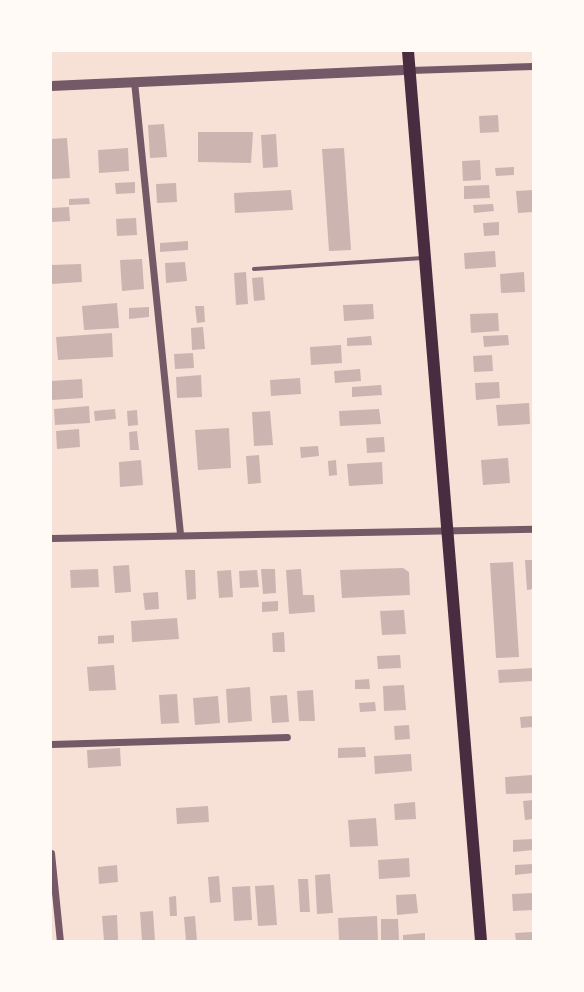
<!DOCTYPE html>
<html>
<head>
<meta charset="utf-8">
<style>
	body { margin:0 }
	#map { position:relative; width:584px; height:992px; overflow:hidden; background:#f7e1d7; font-family:Georgia,serif }
	div>[style] { position:absolute }
	.building>* { inset:0; background:#ccb4b1 }
	.service>* { height:3.5px; margin:-1.75px; padding:0 1.75px; transform-origin:1.75px; border-radius:1.75px; background:#755966 }
	.minor>* { height:7px; margin:-3.5px; padding:0 3.5px; transform-origin:3.5px; border-radius:3.5px; background:#755966 }
	.tertiary>* { height:10px; margin:-5px; padding:0 5px; transform-origin:5px; border-radius:5px; background:#755966 }
	.primary>* { height:12px; margin:-6px; padding:0 6px; transform-origin:6px; border-radius:6px; background:#4a2c40 }
	span { translate:-50% -50%; white-space:nowrap; text-align:center; line-height:1.15; -webkit-text-stroke:7px #fffaf5; paint-order:stroke }
	.frame { position:absolute; inset:0; border:52px solid #fffaf5; pointer-events:none }
</style>
</head>
<body>
<div id="map">
	<div class="building">
		<div style="clip-path:polygon(498px 115px,499px 132px,480px 133px,479px 116px)"></div>
		<div style="clip-path:polygon(164px 124px,167px 157px,150px 158px,148px 125px)"></div>
		<div style="clip-path:polygon(198px 132px,253px 132px,251px 163px,198px 162px)"></div>
		<div style="clip-path:polygon(276px 134px,278px 167px,263px 168px,261px 135px)"></div>
		<div style="clip-path:polygon(67px 138px,70px 178px,51px 179px,51px 139px)"></div>
		<div style="clip-path:polygon(128px 148px,129px 171px,99px 173px,98px 150px)"></div>
		<div style="clip-path:polygon(344px 148px,351px 250px,329px 251px,322px 149px)"></div>
		<div style="clip-path:polygon(480px 160px,481px 180px,463px 181px,462px 161px)"></div>
		<div style="clip-path:polygon(514px 167px,514px 175px,496px 176px,495px 168px)"></div>
		<div style="clip-path:polygon(135px 182px,135px 193px,116px 194px,115px 183px)"></div>
		<div style="clip-path:polygon(176px 183px,177px 202px,157px 203px,156px 184px)"></div>
		<div style="clip-path:polygon(489px 185px,490px 198px,464px 199px,464px 186px)"></div>
		<div style="clip-path:polygon(291px 190px,293px 210px,235px 213px,234px 193px)"></div>
		<div style="clip-path:polygon(533px 190px,533px 212px,518px 213px,516px 191px)"></div>
		<div style="clip-path:polygon(89px 198px,90px 204px,69px 205px,69px 199px)"></div>
		<div style="clip-path:polygon(493px 204px,494px 211px,474px 213px,473px 205px)"></div>
		<div style="clip-path:polygon(69px 207px,70px 221px,51px 222px,51px 208px)"></div>
		<div style="clip-path:polygon(136px 218px,137px 235px,117px 236px,116px 219px)"></div>
		<div style="clip-path:polygon(499px 222px,499px 235px,484px 236px,483px 223px)"></div>
		<div style="clip-path:polygon(188px 241px,188px 250px,160px 252px,160px 243px)"></div>
		<div style="clip-path:polygon(495px 251px,496px 267px,465px 269px,464px 253px)"></div>
		<div style="clip-path:polygon(142px 259px,144px 289px,122px 291px,120px 260px)"></div>
		<div style="clip-path:polygon(185px 262px,187px 281px,166px 283px,165px 263px)"></div>
		<div style="clip-path:polygon(81px 264px,82px 282px,51px 284px,51px 265px)"></div>
		<div style="clip-path:polygon(246px 272px,248px 304px,236px 305px,234px 273px)"></div>
		<div style="clip-path:polygon(524px 272px,525px 292px,501px 293px,500px 274px)"></div>
		<div style="clip-path:polygon(263px 277px,265px 300px,254px 301px,252px 278px)"></div>
		<div style="clip-path:polygon(117px 303px,119px 328px,84px 330px,82px 306px)"></div>
		<div style="clip-path:polygon(373px 304px,374px 319px,344px 321px,343px 305px)"></div>
		<div style="clip-path:polygon(195px 306px,204px 306px,205px 322px,197px 323px)"></div>
		<div style="clip-path:polygon(149px 307px,149px 317px,129px 319px,129px 308px)"></div>
		<div style="clip-path:polygon(498px 313px,499px 331px,471px 333px,470px 314px)"></div>
		<div style="clip-path:polygon(203px 327px,205px 349px,192px 350px,191px 328px)"></div>
		<div style="clip-path:polygon(112px 333px,113px 357px,58px 360px,56px 337px)"></div>
		<div style="clip-path:polygon(508px 335px,509px 345px,484px 347px,483px 336px)"></div>
		<div style="clip-path:polygon(371px 336px,372px 345px,347px 346px,347px 338px)"></div>
		<div style="clip-path:polygon(341px 345px,342px 363px,311px 365px,310px 347px)"></div>
		<div style="clip-path:polygon(193px 353px,194px 368px,175px 369px,174px 354px)"></div>
		<div style="clip-path:polygon(492px 355px,493px 371px,474px 372px,473px 356px)"></div>
		<div style="clip-path:polygon(360px 369px,361px 381px,335px 383px,334px 371px)"></div>
		<div style="clip-path:polygon(201px 375px,202px 397px,177px 398px,176px 377px)"></div>
		<div style="clip-path:polygon(300px 378px,301px 394px,271px 396px,270px 380px)"></div>
		<div style="clip-path:polygon(82px 379px,83px 398px,52px 400px,51px 381px)"></div>
		<div style="clip-path:polygon(499px 382px,500px 398px,476px 400px,475px 383px)"></div>
		<div style="clip-path:polygon(381px 385px,382px 395px,352px 397px,352px 387px)"></div>
		<div style="clip-path:polygon(529px 403px,530px 424px,498px 426px,496px 405px)"></div>
		<div style="clip-path:polygon(89px 406px,90px 423px,55px 425px,54px 409px)"></div>
		<div style="clip-path:polygon(115px 409px,116px 419px,95px 421px,94px 411px)"></div>
		<div style="clip-path:polygon(379px 409px,381px 424px,340px 426px,339px 411px)"></div>
		<div style="clip-path:polygon(137px 410px,138px 425px,128px 426px,127px 411px)"></div>
		<div style="clip-path:polygon(270px 411px,273px 445px,254px 446px,252px 412px)"></div>
		<div style="clip-path:polygon(229px 428px,231px 468px,198px 470px,195px 430px)"></div>
		<div style="clip-path:polygon(79px 429px,80px 447px,57px 449px,56px 431px)"></div>
		<div style="clip-path:polygon(137px 431px,139px 450px,130px 450px,129px 432px)"></div>
		<div style="clip-path:polygon(384px 437px,385px 452px,367px 453px,366px 438px)"></div>
		<div style="clip-path:polygon(318px 446px,319px 456px,301px 458px,300px 447px)"></div>
		<div style="clip-path:polygon(259px 455px,261px 483px,248px 484px,246px 456px)"></div>
		<div style="clip-path:polygon(508px 458px,510px 483px,483px 485px,481px 460px)"></div>
		<div style="clip-path:polygon(141px 460px,143px 485px,120px 487px,119px 462px)"></div>
		<div style="clip-path:polygon(336px 460px,337px 475px,329px 476px,328px 461px)"></div>
		<div style="clip-path:polygon(382px 462px,383px 484px,349px 486px,347px 464px)"></div>
		<div style="clip-path:polygon(525px 560px,533px 560px,533px 589px,527px 590px)"></div>
		<div style="clip-path:polygon(513px 562px,519px 657px,496px 658px,490px 563px)"></div>
		<div style="clip-path:polygon(129px 565px,131px 592px,115px 593px,113px 566px)"></div>
		<div style="clip-path:polygon(403px 568px,409px 572px,410px 595px,342px 598px,340px 570px)"></div>
		<div style="clip-path:polygon(98px 569px,99px 587px,71px 588px,70px 570px)"></div>
		<div style="clip-path:polygon(261px 569px,275px 569px,276px 593px,263px 594px)"></div>
		<div style="clip-path:polygon(301px 569px,303px 595px,314px 595px,315px 612px,289px 614px,286px 570px)"></div>
		<div style="clip-path:polygon(185px 570px,195px 570px,196px 599px,187px 600px)"></div>
		<div style="clip-path:polygon(231px 570px,233px 597px,219px 598px,217px 571px)"></div>
		<div style="clip-path:polygon(257px 570px,259px 587px,240px 588px,239px 571px)"></div>
		<div style="clip-path:polygon(158px 592px,159px 609px,145px 610px,143px 593px)"></div>
		<div style="clip-path:polygon(278px 601px,278px 611px,262px 612px,262px 602px)"></div>
		<div style="clip-path:polygon(404px 610px,406px 634px,382px 635px,380px 611px)"></div>
		<div style="clip-path:polygon(177px 618px,179px 639px,132px 642px,131px 621px)"></div>
		<div style="clip-path:polygon(284px 632px,285px 652px,273px 652px,272px 633px)"></div>
		<div style="clip-path:polygon(114px 635px,114px 643px,98px 644px,98px 636px)"></div>
		<div style="clip-path:polygon(400px 655px,401px 668px,378px 669px,377px 656px)"></div>
		<div style="clip-path:polygon(114px 665px,116px 690px,89px 691px,87px 667px)"></div>
		<div style="clip-path:polygon(533px 668px,533px 681px,499px 683px,498px 670px)"></div>
		<div style="clip-path:polygon(369px 679px,370px 689px,355px 689px,355px 680px)"></div>
		<div style="clip-path:polygon(404px 685px,406px 710px,384px 711px,383px 686px)"></div>
		<div style="clip-path:polygon(250px 687px,252px 721px,228px 723px,226px 689px)"></div>
		<div style="clip-path:polygon(313px 690px,315px 721px,299px 721px,297px 691px)"></div>
		<div style="clip-path:polygon(177px 694px,179px 723px,161px 724px,159px 695px)"></div>
		<div style="clip-path:polygon(287px 695px,289px 722px,272px 723px,270px 696px)"></div>
		<div style="clip-path:polygon(218px 696px,220px 723px,195px 725px,193px 698px)"></div>
		<div style="clip-path:polygon(375px 702px,376px 711px,360px 712px,359px 703px)"></div>
		<div style="clip-path:polygon(533px 716px,533px 727px,521px 728px,520px 717px)"></div>
		<div style="clip-path:polygon(409px 725px,410px 739px,395px 740px,394px 726px)"></div>
		<div style="clip-path:polygon(365px 747px,366px 757px,338px 758px,338px 748px)"></div>
		<div style="clip-path:polygon(120px 748px,121px 766px,88px 768px,87px 750px)"></div>
		<div style="clip-path:polygon(411px 754px,412px 771px,375px 774px,374px 756px)"></div>
		<div style="clip-path:polygon(532px 775px,533px 793px,506px 794px,505px 777px)"></div>
		<div style="clip-path:polygon(533px 800px,533px 819px,525px 820px,523px 801px)"></div>
		<div style="clip-path:polygon(415px 802px,416px 819px,395px 820px,394px 804px)"></div>
		<div style="clip-path:polygon(208px 806px,209px 822px,177px 824px,176px 808px)"></div>
		<div style="clip-path:polygon(376px 818px,378px 846px,350px 847px,348px 820px)"></div>
		<div style="clip-path:polygon(533px 839px,533px 850px,513px 852px,513px 840px)"></div>
		<div style="clip-path:polygon(409px 858px,410px 877px,379px 879px,378px 860px)"></div>
		<div style="clip-path:polygon(533px 864px,533px 873px,515px 875px,515px 865px)"></div>
		<div style="clip-path:polygon(117px 865px,118px 882px,99px 884px,98px 867px)"></div>
		<div style="clip-path:polygon(330px 874px,333px 913px,317px 914px,315px 875px)"></div>
		<div style="clip-path:polygon(219px 876px,221px 902px,210px 903px,208px 877px)"></div>
		<div style="clip-path:polygon(298px 879px,308px 879px,310px 912px,300px 912px)"></div>
		<div style="clip-path:polygon(274px 885px,277px 925px,258px 926px,255px 886px)"></div>
		<div style="clip-path:polygon(250px 886px,252px 920px,234px 921px,232px 887px)"></div>
		<div style="clip-path:polygon(533px 893px,533px 910px,513px 911px,512px 894px)"></div>
		<div style="clip-path:polygon(416px 894px,418px 913px,397px 915px,396px 895px)"></div>
		<div style="clip-path:polygon(176px 896px,177px 916px,170px 916px,169px 897px)"></div>
		<div style="clip-path:polygon(153px 911px,155px 941px,142px 941px,140px 912px)"></div>
		<div style="clip-path:polygon(117px 915px,118px 941px,104px 941px,102px 916px)"></div>
		<div style="clip-path:polygon(195px 916px,197px 941px,186px 941px,184px 917px)"></div>
		<div style="clip-path:polygon(377px 916px,378px 941px,339px 941px,338px 918px)"></div>
		<div style="clip-path:polygon(381px 919px,398px 919px,399px 941px,381px 941px)"></div>
		<div style="clip-path:polygon(532px 932px,533px 941px,516px 941px,515px 933px)"></div>
		<div style="clip-path:polygon(425px 933px,425px 941px,403px 941px,403px 935px)"></div>
	</div>
	<div class="service">
		<div style="left:254px;top:269px;width:169px;rotate:-3.7deg"></div>
	</div>
	<div class="minor">
		<div style="left:410px;top:70px;width:123px;rotate:-1.9deg"></div>
		<div style="left:134px;top:81px;width:454px;rotate:84.2deg"></div>
		<div style="left:51px;top:538px;width:482px;rotate:-1.1deg"></div>
		<div style="left:51px;top:744px;width:236px;rotate:-1.7deg"></div>
		<div style="left:51px;top:853px;width:88px;rotate:84.2deg"></div>
	</div>
	<div class="tertiary">
		<div style="left:51px;top:86px;width:359px;rotate:-2.6deg"></div>
	</div>
	<div class="primary">
		<div style="left:408px;top:51px;width:893px;rotate:85.31deg"></div>
	</div>
	<div class="frame"></div>
</div>
</body>
</html>
